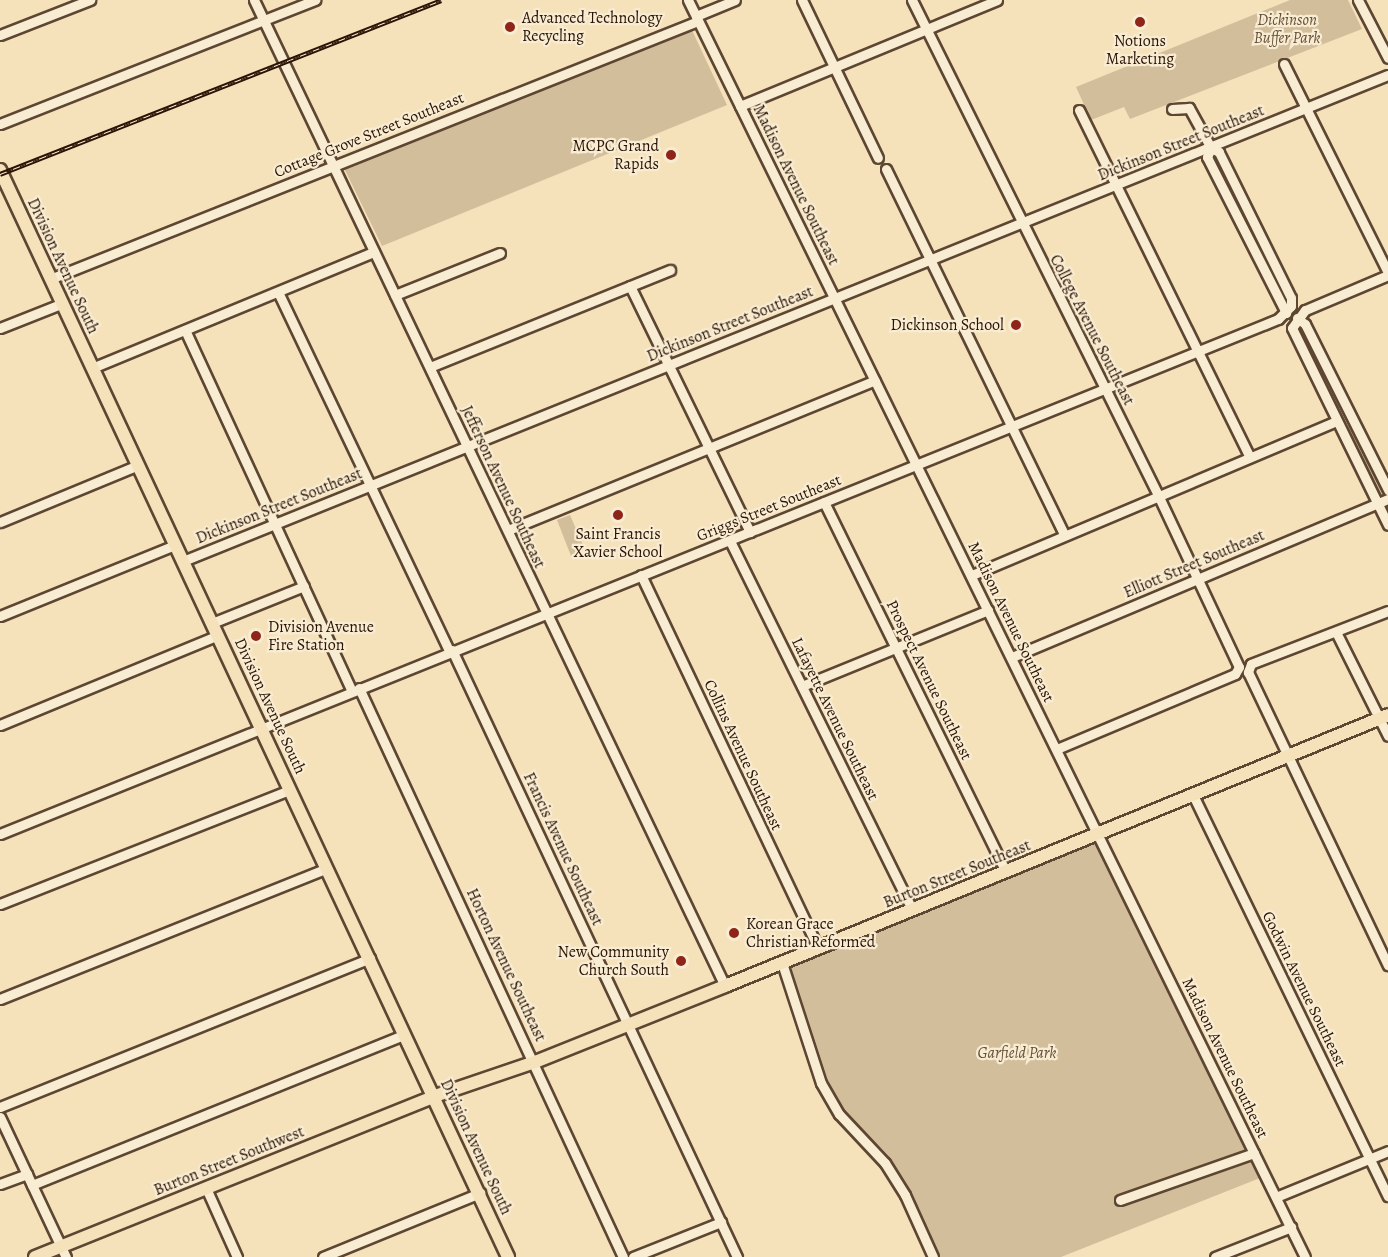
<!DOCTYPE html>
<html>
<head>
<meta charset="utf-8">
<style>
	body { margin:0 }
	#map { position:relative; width:1388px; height:1257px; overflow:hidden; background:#f5e1ba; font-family:Alegreya,serif }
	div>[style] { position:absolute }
	.green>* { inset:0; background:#d2be9b }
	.roads { filter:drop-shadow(2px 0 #5d4632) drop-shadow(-2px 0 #5d4632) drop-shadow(0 2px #5d4632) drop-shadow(0 -2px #5d4632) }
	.minor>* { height:9px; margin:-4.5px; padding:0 4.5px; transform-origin:4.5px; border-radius:4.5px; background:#f8ecd2 }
	.major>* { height:12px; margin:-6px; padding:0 6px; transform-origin:6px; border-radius:6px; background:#f5e1ba }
	.rail>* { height:4.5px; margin-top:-2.25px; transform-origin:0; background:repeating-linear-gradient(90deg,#f8ecd2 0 7px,#2a1305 0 14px); box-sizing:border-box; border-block:2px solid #2a1305 }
	.dots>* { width:16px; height:16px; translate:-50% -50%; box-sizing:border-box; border:3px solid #f8ecd2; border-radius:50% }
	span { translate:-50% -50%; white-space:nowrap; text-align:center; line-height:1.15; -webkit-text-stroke:4.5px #f8ecd2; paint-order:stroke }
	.poi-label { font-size:16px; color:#2a1305 }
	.left { translate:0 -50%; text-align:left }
	.right { translate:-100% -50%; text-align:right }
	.park-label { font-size:16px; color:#654f3a; font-style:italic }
	.street-label { font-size:16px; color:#2a1305 }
</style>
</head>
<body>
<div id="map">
	<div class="green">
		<div style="clip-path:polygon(1290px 0,1348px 0,1362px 29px,1130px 119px,1124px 107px,1091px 120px,1076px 87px)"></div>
		<div style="clip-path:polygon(690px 26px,727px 105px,382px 246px,342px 164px)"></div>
		<div style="clip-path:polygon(1298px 326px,1302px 328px,1341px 405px,1339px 408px,1335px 408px)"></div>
		<div style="clip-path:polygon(1349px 425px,1384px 492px,1382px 495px,1378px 495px,1345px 429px)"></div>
		<div style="clip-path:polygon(570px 515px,585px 550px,571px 556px,557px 520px)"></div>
		<div style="clip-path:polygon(1097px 840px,1260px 1178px,1061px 1257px,938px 1257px,905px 1181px,887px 1154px,841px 1107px,826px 1080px,809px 1027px,783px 966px)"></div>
	</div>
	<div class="roads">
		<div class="minor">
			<div style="left:254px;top:0;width:1093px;rotate:64.47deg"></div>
			<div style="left:688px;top:0;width:1400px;rotate:63.86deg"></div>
			<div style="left:802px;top:0;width:175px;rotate:64.3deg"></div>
			<div style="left:912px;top:0;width:553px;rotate:63.57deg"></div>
			<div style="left:1158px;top:495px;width:190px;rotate:64.8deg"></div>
			<div style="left:1239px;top:667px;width:8px;rotate:120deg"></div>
			<div style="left:1235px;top:674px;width:193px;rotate:157.2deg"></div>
			<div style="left:1358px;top:0;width:65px;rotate:62.7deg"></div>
			<div style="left:696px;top:16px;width:42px;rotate:-22.3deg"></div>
			<div style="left:0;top:35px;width:97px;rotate:-21.3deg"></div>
			<div style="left:1284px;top:64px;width:233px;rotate:63.5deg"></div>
			<div style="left:740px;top:106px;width:278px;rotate:-22.4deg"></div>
			<div style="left:1079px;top:110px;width:387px;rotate:63.8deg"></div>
			<div style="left:0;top:124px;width:339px;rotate:-21.5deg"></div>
			<div style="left:1211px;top:148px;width:10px;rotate:114deg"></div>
			<div style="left:1207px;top:157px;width:175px;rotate:63.1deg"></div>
			<div style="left:886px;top:169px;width:406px;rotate:64deg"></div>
			<div style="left:1388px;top:275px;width:90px;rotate:157.1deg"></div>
			<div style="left:1305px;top:310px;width:22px;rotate:126deg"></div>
			<div style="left:1292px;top:328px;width:219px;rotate:64deg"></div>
			<div style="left:50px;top:279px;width:697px;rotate:-21.71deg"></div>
			<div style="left:630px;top:286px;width:274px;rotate:64deg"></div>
			<div style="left:278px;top:292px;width:398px;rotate:64.5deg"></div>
			<div style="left:395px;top:295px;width:113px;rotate:-21.8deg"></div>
			<div style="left:1297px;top:318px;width:10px;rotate:37deg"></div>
			<div style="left:1305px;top:324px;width:186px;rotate:63.4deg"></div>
			<div style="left:0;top:328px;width:68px;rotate:-21.6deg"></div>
			<div style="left:185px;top:330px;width:398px;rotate:65.2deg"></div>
			<div style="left:430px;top:367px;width:259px;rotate:-22deg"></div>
			<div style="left:92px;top:368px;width:305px;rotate:-22.4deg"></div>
			<div style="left:824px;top:502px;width:412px;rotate:63.8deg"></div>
			<div style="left:0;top:522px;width:149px;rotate:-22.4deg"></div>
			<div style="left:508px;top:530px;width:396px;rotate:-22.2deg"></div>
			<div style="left:730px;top:541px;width:411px;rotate:63.7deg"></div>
			<div style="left:183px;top:561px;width:1299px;rotate:-21.97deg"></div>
			<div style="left:641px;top:575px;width:413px;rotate:64.6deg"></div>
			<div style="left:972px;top:575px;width:396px;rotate:-22.9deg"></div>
			<div style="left:1388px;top:611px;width:147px;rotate:158.9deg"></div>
			<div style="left:1251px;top:664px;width:9px;rotate:111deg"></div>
			<div style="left:1248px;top:672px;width:325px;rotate:64.5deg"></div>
			<div style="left:0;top:616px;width:189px;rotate:-22.1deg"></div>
			<div style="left:212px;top:623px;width:99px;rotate:-21.9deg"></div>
			<div style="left:1336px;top:632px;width:116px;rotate:63.4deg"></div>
			<div style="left:452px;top:650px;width:671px;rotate:64.85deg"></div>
			<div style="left:1012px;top:657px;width:408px;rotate:-22.8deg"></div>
			<div style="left:802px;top:686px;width:201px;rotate:-22.2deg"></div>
			<div style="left:359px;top:688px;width:627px;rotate:65.11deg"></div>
			<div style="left:0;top:725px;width:236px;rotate:-22.4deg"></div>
			<div style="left:1193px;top:795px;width:446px;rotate:64.1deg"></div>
			<div style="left:0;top:834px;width:1378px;rotate:-21.95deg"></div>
			<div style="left:1278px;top:319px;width:18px;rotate:-45deg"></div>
			<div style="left:1291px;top:306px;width:8px;rotate:-90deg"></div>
			<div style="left:1291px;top:298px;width:163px;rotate:-116.3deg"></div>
			<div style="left:1219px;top:152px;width:9px;rotate:-153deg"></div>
			<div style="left:1211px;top:148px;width:46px;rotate:-118.8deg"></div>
			<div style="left:1189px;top:108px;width:17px;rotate:177deg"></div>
			<div style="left:0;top:904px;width:312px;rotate:-21.5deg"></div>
			<div style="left:782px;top:963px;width:126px;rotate:72deg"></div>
			<div style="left:821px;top:1083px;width:36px;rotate:60deg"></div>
			<div style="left:839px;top:1114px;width:67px;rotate:46.8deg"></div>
			<div style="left:885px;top:1163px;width:38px;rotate:58deg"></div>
			<div style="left:905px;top:1195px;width:68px;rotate:65.7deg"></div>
			<div style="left:0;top:999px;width:352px;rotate:-21.8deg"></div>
			<div style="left:0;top:1107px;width:399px;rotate:-21.9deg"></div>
			<div style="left:0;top:1117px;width:155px;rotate:64.8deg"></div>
			<div style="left:0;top:1184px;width:29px;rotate:-20deg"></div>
			<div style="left:32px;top:1185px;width:402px;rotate:-22deg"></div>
			<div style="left:206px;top:1188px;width:76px;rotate:65.8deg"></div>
			<div style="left:1276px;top:1197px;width:121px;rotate:-22.3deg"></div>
			<div style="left:1120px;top:1200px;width:142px;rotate:-19.3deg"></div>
			<div style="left:323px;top:1257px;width:170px;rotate:-22.2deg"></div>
			<div style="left:633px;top:1257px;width:95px;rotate:-21.7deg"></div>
			<div style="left:1215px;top:1257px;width:82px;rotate:-21.5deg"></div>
		</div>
		<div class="major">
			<div style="left:0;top:170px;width:1200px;rotate:64.95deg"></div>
			<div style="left:35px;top:1257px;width:431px;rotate:-21.9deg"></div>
			<div style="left:435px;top:1096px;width:106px;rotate:-18.8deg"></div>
			<div style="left:535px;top:1062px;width:205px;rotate:-21.8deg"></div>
			<div style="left:725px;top:986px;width:716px;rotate:-22.23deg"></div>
		</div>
	</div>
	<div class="rail">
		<div style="left:0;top:174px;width:474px;rotate:-21.5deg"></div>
	</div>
	<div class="dots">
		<div style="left:1140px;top:22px;background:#8f2418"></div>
		<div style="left:510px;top:27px;background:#8f2418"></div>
		<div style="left:671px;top:155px;background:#8f2418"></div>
		<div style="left:1016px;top:325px;background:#8f2418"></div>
		<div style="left:618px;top:515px;background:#8f2418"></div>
		<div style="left:256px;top:636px;background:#8f2418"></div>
		<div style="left:734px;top:933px;background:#8f2418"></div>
		<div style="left:681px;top:961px;background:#8f2418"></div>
	</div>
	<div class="poi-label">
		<span class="left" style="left:522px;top:27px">Advanced Technology<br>Recycling</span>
		<span style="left:1140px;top:50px">Notions<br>Marketing</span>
		<span class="right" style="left:659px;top:155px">MCPC Grand<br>Rapids</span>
		<span class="right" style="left:1004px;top:325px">Dickinson School</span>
		<span style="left:618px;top:543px">Saint Francis<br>Xavier School</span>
		<span class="left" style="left:268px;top:636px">Division Avenue<br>Fire Station</span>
		<span class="left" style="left:746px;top:933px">Korean Grace<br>Christian Reformed</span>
		<span class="right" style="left:669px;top:961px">New Community<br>Church South</span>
	</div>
	<div class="park-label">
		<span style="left:1287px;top:29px">Dickinson<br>Buffer Park</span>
		<span style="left:1017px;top:1053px">Garfield Park</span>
	</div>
	<div class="street-label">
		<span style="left:369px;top:135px;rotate:-22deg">Cottage Grove Street Southeast</span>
		<span style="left:1181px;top:143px;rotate:-22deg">Dickinson Street Southeast</span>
		<span style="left:796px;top:185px;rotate:64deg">Madison Avenue Southeast</span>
		<span style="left:63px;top:266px;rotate:65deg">Division Avenue South</span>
		<span style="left:730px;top:324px;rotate:-22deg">Dickinson Street Southeast</span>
		<span style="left:1092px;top:330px;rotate:63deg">College Avenue Southeast</span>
		<span style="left:503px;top:487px;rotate:65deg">Jefferson Avenue Southeast</span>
		<span style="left:279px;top:506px;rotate:-22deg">Dickinson Street Southeast</span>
		<span style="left:769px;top:508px;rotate:-22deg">Griggs Street Southeast</span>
		<span style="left:1194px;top:564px;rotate:-23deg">Elliott Street Southeast</span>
		<span style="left:1011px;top:622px;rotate:64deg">Madison Avenue Southeast</span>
		<span style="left:929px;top:680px;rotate:64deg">Prospect Avenue Southeast</span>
		<span style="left:270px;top:706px;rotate:65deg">Division Avenue South</span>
		<span style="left:835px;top:719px;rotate:64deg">Lafayette Avenue Southeast</span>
		<span style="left:743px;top:755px;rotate:65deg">Collins Avenue Southeast</span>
		<span style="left:563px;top:849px;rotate:65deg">Francis Avenue Southeast</span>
		<span style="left:957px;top:874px;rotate:-22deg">Burton Street Southeast</span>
		<span style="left:506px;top:965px;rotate:65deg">Horton Avenue Southeast</span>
		<span style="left:1304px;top:989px;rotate:64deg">Godwin Avenue Southeast</span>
		<span style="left:1225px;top:1058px;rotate:64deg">Madison Avenue Southeast</span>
		<span style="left:476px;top:1147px;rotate:65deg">Division Avenue South</span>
		<span style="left:229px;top:1161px;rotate:-22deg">Burton Street Southwest</span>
	</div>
</div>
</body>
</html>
